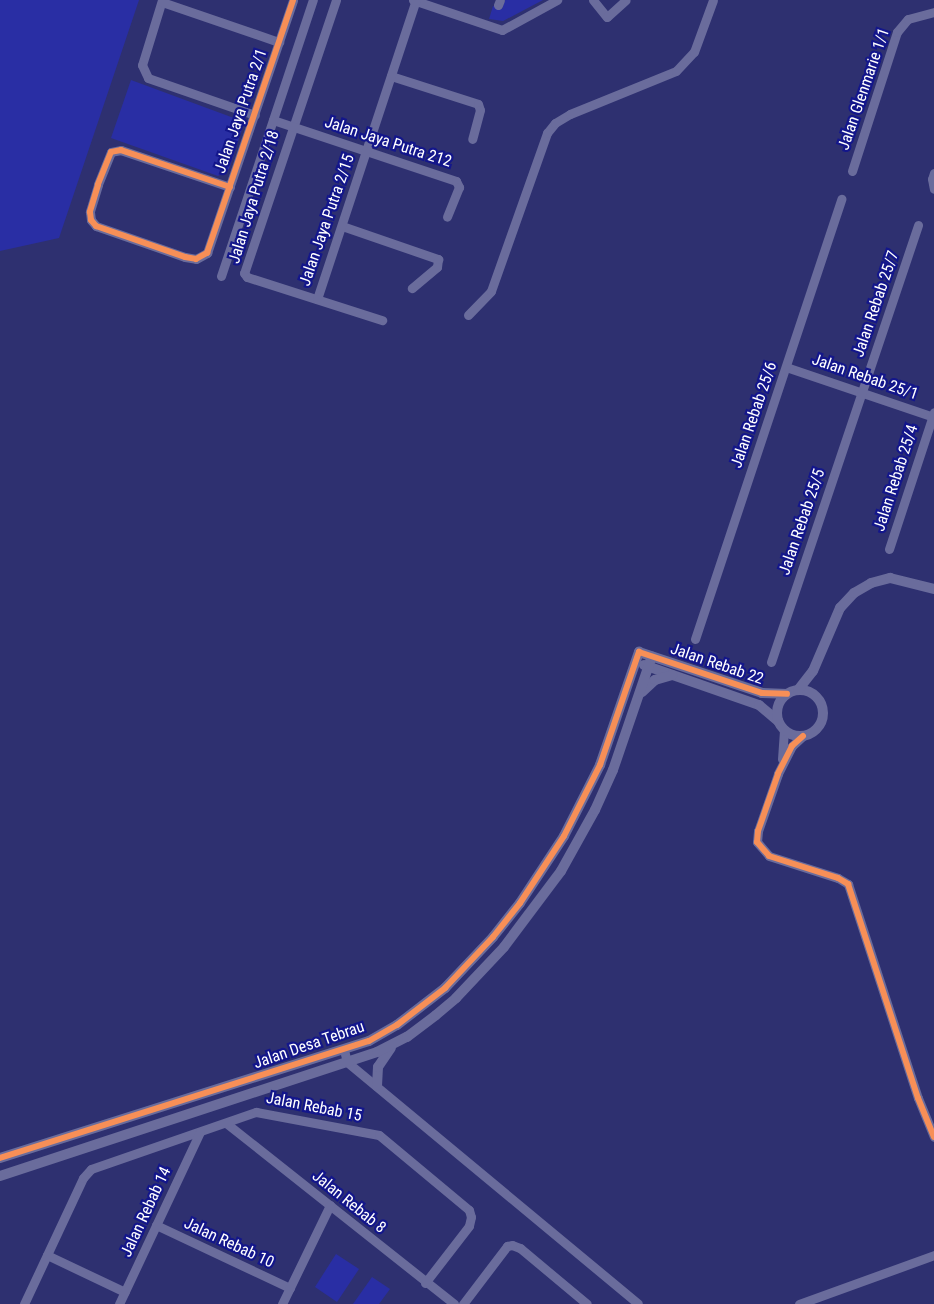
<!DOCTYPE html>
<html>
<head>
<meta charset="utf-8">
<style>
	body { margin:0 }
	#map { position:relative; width:934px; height:1304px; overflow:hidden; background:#2e3070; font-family:"Roboto Condensed",sans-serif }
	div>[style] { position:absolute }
	.green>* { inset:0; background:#292ea4 }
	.minor>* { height:9px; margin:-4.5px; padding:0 4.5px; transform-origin:4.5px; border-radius:4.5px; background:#6a6c9c }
	.tertiary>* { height:10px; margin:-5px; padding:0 5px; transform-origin:5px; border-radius:5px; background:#6a6c9c }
	.tertiary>.ring { margin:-5px; padding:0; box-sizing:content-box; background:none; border:10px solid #6a6c9c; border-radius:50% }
	.cycleway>* { height:6px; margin:-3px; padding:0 3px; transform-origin:3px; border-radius:3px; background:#f78f57 }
	span { translate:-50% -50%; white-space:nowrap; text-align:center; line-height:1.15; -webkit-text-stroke:4.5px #13168b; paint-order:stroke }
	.street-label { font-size:16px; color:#fff }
</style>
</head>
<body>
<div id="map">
	<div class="green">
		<div style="clip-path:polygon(0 0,139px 0,59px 238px,0 251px)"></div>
		<div style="clip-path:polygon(505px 0,543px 0,503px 21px,489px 19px,493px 6px,502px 9px)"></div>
		<div style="clip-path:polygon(131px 80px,242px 121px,243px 126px,229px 169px,218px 176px,111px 138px)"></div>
		<div style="clip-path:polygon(336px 1254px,359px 1269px,337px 1302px,315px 1287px)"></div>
		<div style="clip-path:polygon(372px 1277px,390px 1289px,379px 1304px,353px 1304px)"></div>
	</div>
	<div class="minor">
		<div style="left:162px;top:0;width:68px;rotate:107.1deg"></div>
		<div style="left:142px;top:65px;width:14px;rotate:65deg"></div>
		<div style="left:148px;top:78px;width:113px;rotate:19.1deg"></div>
		<div style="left:336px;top:0;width:288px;rotate:108.6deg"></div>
		<div style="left:244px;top:273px;width:5px;rotate:53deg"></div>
		<div style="left:247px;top:277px;width:142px;rotate:17.7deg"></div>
		<div style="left:413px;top:0;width:94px;rotate:18.6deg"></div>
		<div style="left:502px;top:30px;width:63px;rotate:-28.6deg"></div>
		<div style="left:593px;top:0;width:22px;rotate:51deg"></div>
		<div style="left:607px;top:17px;width:25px;rotate:-42deg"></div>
		<div style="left:162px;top:2px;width:124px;rotate:18.9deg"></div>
		<div style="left:498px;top:5px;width:5px;rotate:-68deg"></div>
		<div style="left:391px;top:76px;width:91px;rotate:17.8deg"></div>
		<div style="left:478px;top:104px;width:6px;rotate:72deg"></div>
		<div style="left:480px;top:110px;width:30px;rotate:105deg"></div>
		<div style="left:273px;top:120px;width:193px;rotate:18.4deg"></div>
		<div style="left:456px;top:181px;width:7px;rotate:63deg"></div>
		<div style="left:459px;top:187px;width:32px;rotate:112deg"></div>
		<div style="left:852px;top:171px;width:146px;rotate:-72.1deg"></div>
		<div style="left:897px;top:32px;width:17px;rotate:-50deg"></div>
		<div style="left:908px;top:19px;width:27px;rotate:-15deg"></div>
		<div style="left:934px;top:173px;width:6px;rotate:108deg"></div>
		<div style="left:932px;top:179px;width:10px;rotate:79deg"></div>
		<div style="left:230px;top:187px;width:115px;rotate:-161.3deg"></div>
		<div style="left:121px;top:150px;width:10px;rotate:169deg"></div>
		<div style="left:111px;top:152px;width:35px;rotate:112deg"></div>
		<div style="left:98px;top:185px;width:28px;rotate:107deg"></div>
		<div style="left:90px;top:212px;width:8px;rotate:83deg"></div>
		<div style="left:91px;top:220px;width:8px;rotate:50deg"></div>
		<div style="left:96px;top:226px;width:94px;rotate:19.2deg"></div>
		<div style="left:185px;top:257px;width:11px;rotate:10deg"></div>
		<div style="left:196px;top:259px;width:13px;rotate:-29deg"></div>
		<div style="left:207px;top:253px;width:267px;rotate:-71.2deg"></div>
		<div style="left:342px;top:226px;width:102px;rotate:19deg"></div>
		<div style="left:438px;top:259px;width:8px;rotate:97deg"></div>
		<div style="left:437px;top:267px;width:33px;rotate:140deg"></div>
		<div style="left:221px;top:276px;width:291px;rotate:-71.6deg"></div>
		<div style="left:317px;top:299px;width:315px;rotate:-71.7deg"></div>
		<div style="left:468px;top:315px;width:33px;rotate:-46deg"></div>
		<div style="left:491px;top:291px;width:168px;rotate:-70.5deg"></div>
		<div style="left:547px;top:133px;width:13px;rotate:-51deg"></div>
		<div style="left:555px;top:123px;width:17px;rotate:-31deg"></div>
		<div style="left:570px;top:114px;width:114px;rotate:-22.1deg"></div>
		<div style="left:676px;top:71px;width:26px;rotate:-47deg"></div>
		<div style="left:694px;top:52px;width:55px;rotate:-69.9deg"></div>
		<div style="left:786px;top:367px;width:156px;rotate:18.7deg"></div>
		<div style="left:889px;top:549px;width:144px;rotate:-71.8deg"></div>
		<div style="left:695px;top:639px;width:464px;rotate:-71.6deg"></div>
		<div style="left:771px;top:662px;width:461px;rotate:-71.4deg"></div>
		<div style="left:803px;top:736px;width:15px;rotate:138deg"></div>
		<div style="left:792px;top:746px;width:31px;rotate:117deg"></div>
		<div style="left:778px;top:774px;width:60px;rotate:109.3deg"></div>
		<div style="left:758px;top:831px;width:11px;rotate:95deg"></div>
		<div style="left:757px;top:842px;width:18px;rotate:49deg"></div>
		<div style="left:769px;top:856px;width:72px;rotate:17.7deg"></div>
		<div style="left:838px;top:878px;width:12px;rotate:31deg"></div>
		<div style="left:848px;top:884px;width:225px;rotate:71.9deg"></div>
		<div style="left:918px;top:1098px;width:42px;rotate:67.7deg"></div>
		<div style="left:782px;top:759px;width:29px;rotate:-86deg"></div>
		<div style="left:344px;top:1050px;width:12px;rotate:76deg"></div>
		<div style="left:347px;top:1062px;width:378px;rotate:39.7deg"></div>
		<div style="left:226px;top:1123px;width:291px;rotate:38.4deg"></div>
		<div style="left:156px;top:1225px;width:148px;rotate:25.2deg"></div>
		<div style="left:47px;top:1255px;width:86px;rotate:25.4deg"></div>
		<div style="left:24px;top:1304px;width:139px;rotate:-64.9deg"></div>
		<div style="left:83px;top:1178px;width:12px;rotate:-48deg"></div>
		<div style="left:91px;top:1169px;width:175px;rotate:-19.1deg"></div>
		<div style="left:256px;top:1112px;width:125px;rotate:10.6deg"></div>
		<div style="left:379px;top:1135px;width:117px;rotate:39.8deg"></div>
		<div style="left:469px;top:1210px;width:7px;rotate:74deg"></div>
		<div style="left:471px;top:1217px;width:9px;rotate:103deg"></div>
		<div style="left:469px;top:1226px;width:72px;rotate:127.7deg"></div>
		<div style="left:119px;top:1304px;width:190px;rotate:-64.8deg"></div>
		<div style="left:282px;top:1304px;width:110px;rotate:-64.1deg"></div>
		<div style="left:463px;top:1304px;width:73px;rotate:-52.8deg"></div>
		<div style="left:507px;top:1246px;width:5px;rotate:-11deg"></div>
		<div style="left:512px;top:1245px;width:9px;rotate:21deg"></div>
		<div style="left:520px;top:1248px;width:87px;rotate:39.9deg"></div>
		<div style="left:799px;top:1304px;width:144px;rotate:-19.9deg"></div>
	</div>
	<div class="tertiary">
		<div style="left:644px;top:665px;width:122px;rotate:19.2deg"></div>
		<div style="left:759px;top:705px;width:25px;rotate:40deg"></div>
		<div class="ring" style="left:777px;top:690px;width:36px;height:36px"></div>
		<div style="left:798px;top:690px;width:24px;rotate:-52deg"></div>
		<div style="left:813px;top:671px;width:69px;rotate:-66.8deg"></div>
		<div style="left:840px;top:608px;width:21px;rotate:-47deg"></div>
		<div style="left:854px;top:593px;width:20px;rotate:-30deg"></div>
		<div style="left:871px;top:583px;width:20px;rotate:-15deg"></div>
		<div style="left:890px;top:578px;width:45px;rotate:14deg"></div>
		<div style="left:642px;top:692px;width:18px;rotate:-43deg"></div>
		<div style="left:655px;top:680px;width:18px;rotate:-16deg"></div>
		<div style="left:377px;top:1086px;width:19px;rotate:-87deg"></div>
		<div style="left:378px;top:1067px;width:23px;rotate:-56deg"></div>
		<div style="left:0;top:1158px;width:387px;rotate:-17.6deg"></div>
		<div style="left:369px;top:1041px;width:32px;rotate:-30deg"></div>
		<div style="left:397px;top:1025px;width:61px;rotate:-37.6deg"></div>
		<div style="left:445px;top:988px;width:70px;rotate:-46.7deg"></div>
		<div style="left:493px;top:937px;width:43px;rotate:-51.5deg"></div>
		<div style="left:520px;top:903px;width:80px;rotate:-56.7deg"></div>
		<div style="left:564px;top:836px;width:80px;rotate:-63.1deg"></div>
		<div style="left:600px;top:765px;width:120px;rotate:-71deg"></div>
		<div style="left:639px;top:652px;width:130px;rotate:18.4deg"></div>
		<div style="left:762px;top:693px;width:25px;rotate:2deg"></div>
		<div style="left:0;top:1176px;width:397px;rotate:-18.2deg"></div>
		<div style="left:377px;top:1052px;width:34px;rotate:-27deg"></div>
		<div style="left:407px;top:1037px;width:36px;rotate:-37deg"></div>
		<div style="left:436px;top:1015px;width:26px;rotate:-40deg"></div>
		<div style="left:456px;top:998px;width:70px;rotate:-46.7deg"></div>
		<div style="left:504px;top:947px;width:95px;rotate:-53.1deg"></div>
		<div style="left:561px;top:871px;width:70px;rotate:-60.9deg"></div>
		<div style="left:595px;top:810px;width:44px;rotate:-65.8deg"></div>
		<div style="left:613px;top:770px;width:120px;rotate:-71.1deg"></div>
	</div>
	<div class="cycleway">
		<div style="left:230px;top:187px;width:115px;rotate:-161.3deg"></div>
		<div style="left:121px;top:150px;width:10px;rotate:169deg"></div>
		<div style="left:111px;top:152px;width:35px;rotate:112deg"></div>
		<div style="left:98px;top:185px;width:28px;rotate:107deg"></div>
		<div style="left:90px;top:212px;width:8px;rotate:83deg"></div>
		<div style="left:91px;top:220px;width:8px;rotate:50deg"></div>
		<div style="left:96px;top:226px;width:94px;rotate:19.2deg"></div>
		<div style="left:185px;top:257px;width:11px;rotate:10deg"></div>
		<div style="left:196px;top:259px;width:13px;rotate:-29deg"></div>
		<div style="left:207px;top:253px;width:267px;rotate:-71.2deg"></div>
		<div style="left:803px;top:736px;width:15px;rotate:138deg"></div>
		<div style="left:792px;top:746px;width:31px;rotate:117deg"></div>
		<div style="left:778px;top:774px;width:60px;rotate:109.3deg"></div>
		<div style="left:758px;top:831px;width:11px;rotate:95deg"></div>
		<div style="left:757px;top:842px;width:18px;rotate:49deg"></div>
		<div style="left:769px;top:856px;width:72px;rotate:17.7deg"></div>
		<div style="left:838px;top:878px;width:12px;rotate:31deg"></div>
		<div style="left:848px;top:884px;width:225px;rotate:71.9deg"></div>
		<div style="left:918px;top:1098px;width:42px;rotate:67.7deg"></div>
		<div style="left:0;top:1158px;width:387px;rotate:-17.6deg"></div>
		<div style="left:369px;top:1041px;width:32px;rotate:-30deg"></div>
		<div style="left:397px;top:1025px;width:61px;rotate:-37.6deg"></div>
		<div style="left:445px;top:988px;width:70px;rotate:-46.7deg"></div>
		<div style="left:493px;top:937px;width:43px;rotate:-51.5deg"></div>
		<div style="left:520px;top:903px;width:80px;rotate:-56.7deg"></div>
		<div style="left:564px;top:836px;width:80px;rotate:-63.1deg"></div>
		<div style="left:600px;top:765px;width:120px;rotate:-71deg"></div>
		<div style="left:639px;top:652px;width:130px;rotate:18.4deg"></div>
		<div style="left:762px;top:693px;width:25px;rotate:2deg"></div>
	</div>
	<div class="street-label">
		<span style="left:864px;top:89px;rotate:-71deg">Jalan Glenmarie 1/1</span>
		<span style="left:241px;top:111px;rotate:-71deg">Jalan Jaya Putra 2/1</span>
		<span style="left:388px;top:142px;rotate:18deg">Jalan Jaya Putra 212</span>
		<span style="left:254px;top:197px;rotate:-73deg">Jalan Jaya Putra 2/18</span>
		<span style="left:327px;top:220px;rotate:-71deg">Jalan Jaya Putra 2/15</span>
		<span style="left:876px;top:304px;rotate:-71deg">Jalan Rebab 25/7</span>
		<span style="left:865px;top:377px;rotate:19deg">Jalan Rebab 25/1</span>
		<span style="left:754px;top:415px;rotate:-71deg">Jalan Rebab 25/6</span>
		<span style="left:896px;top:478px;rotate:-72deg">Jalan Rebab 25/4</span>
		<span style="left:802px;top:522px;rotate:-71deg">Jalan Rebab 25/5</span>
		<span style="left:717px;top:664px;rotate:19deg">Jalan Rebab 22</span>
		<span style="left:309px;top:1045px;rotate:-19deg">Jalan Desa Tebrau</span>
		<span style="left:314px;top:1107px;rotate:11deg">Jalan Rebab 15</span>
		<span style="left:349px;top:1202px;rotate:39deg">Jalan Rebab 8</span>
		<span style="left:146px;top:1212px;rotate:-65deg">Jalan Rebab 14</span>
		<span style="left:229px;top:1243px;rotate:25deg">Jalan Rebab 10</span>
	</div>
</div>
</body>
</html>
